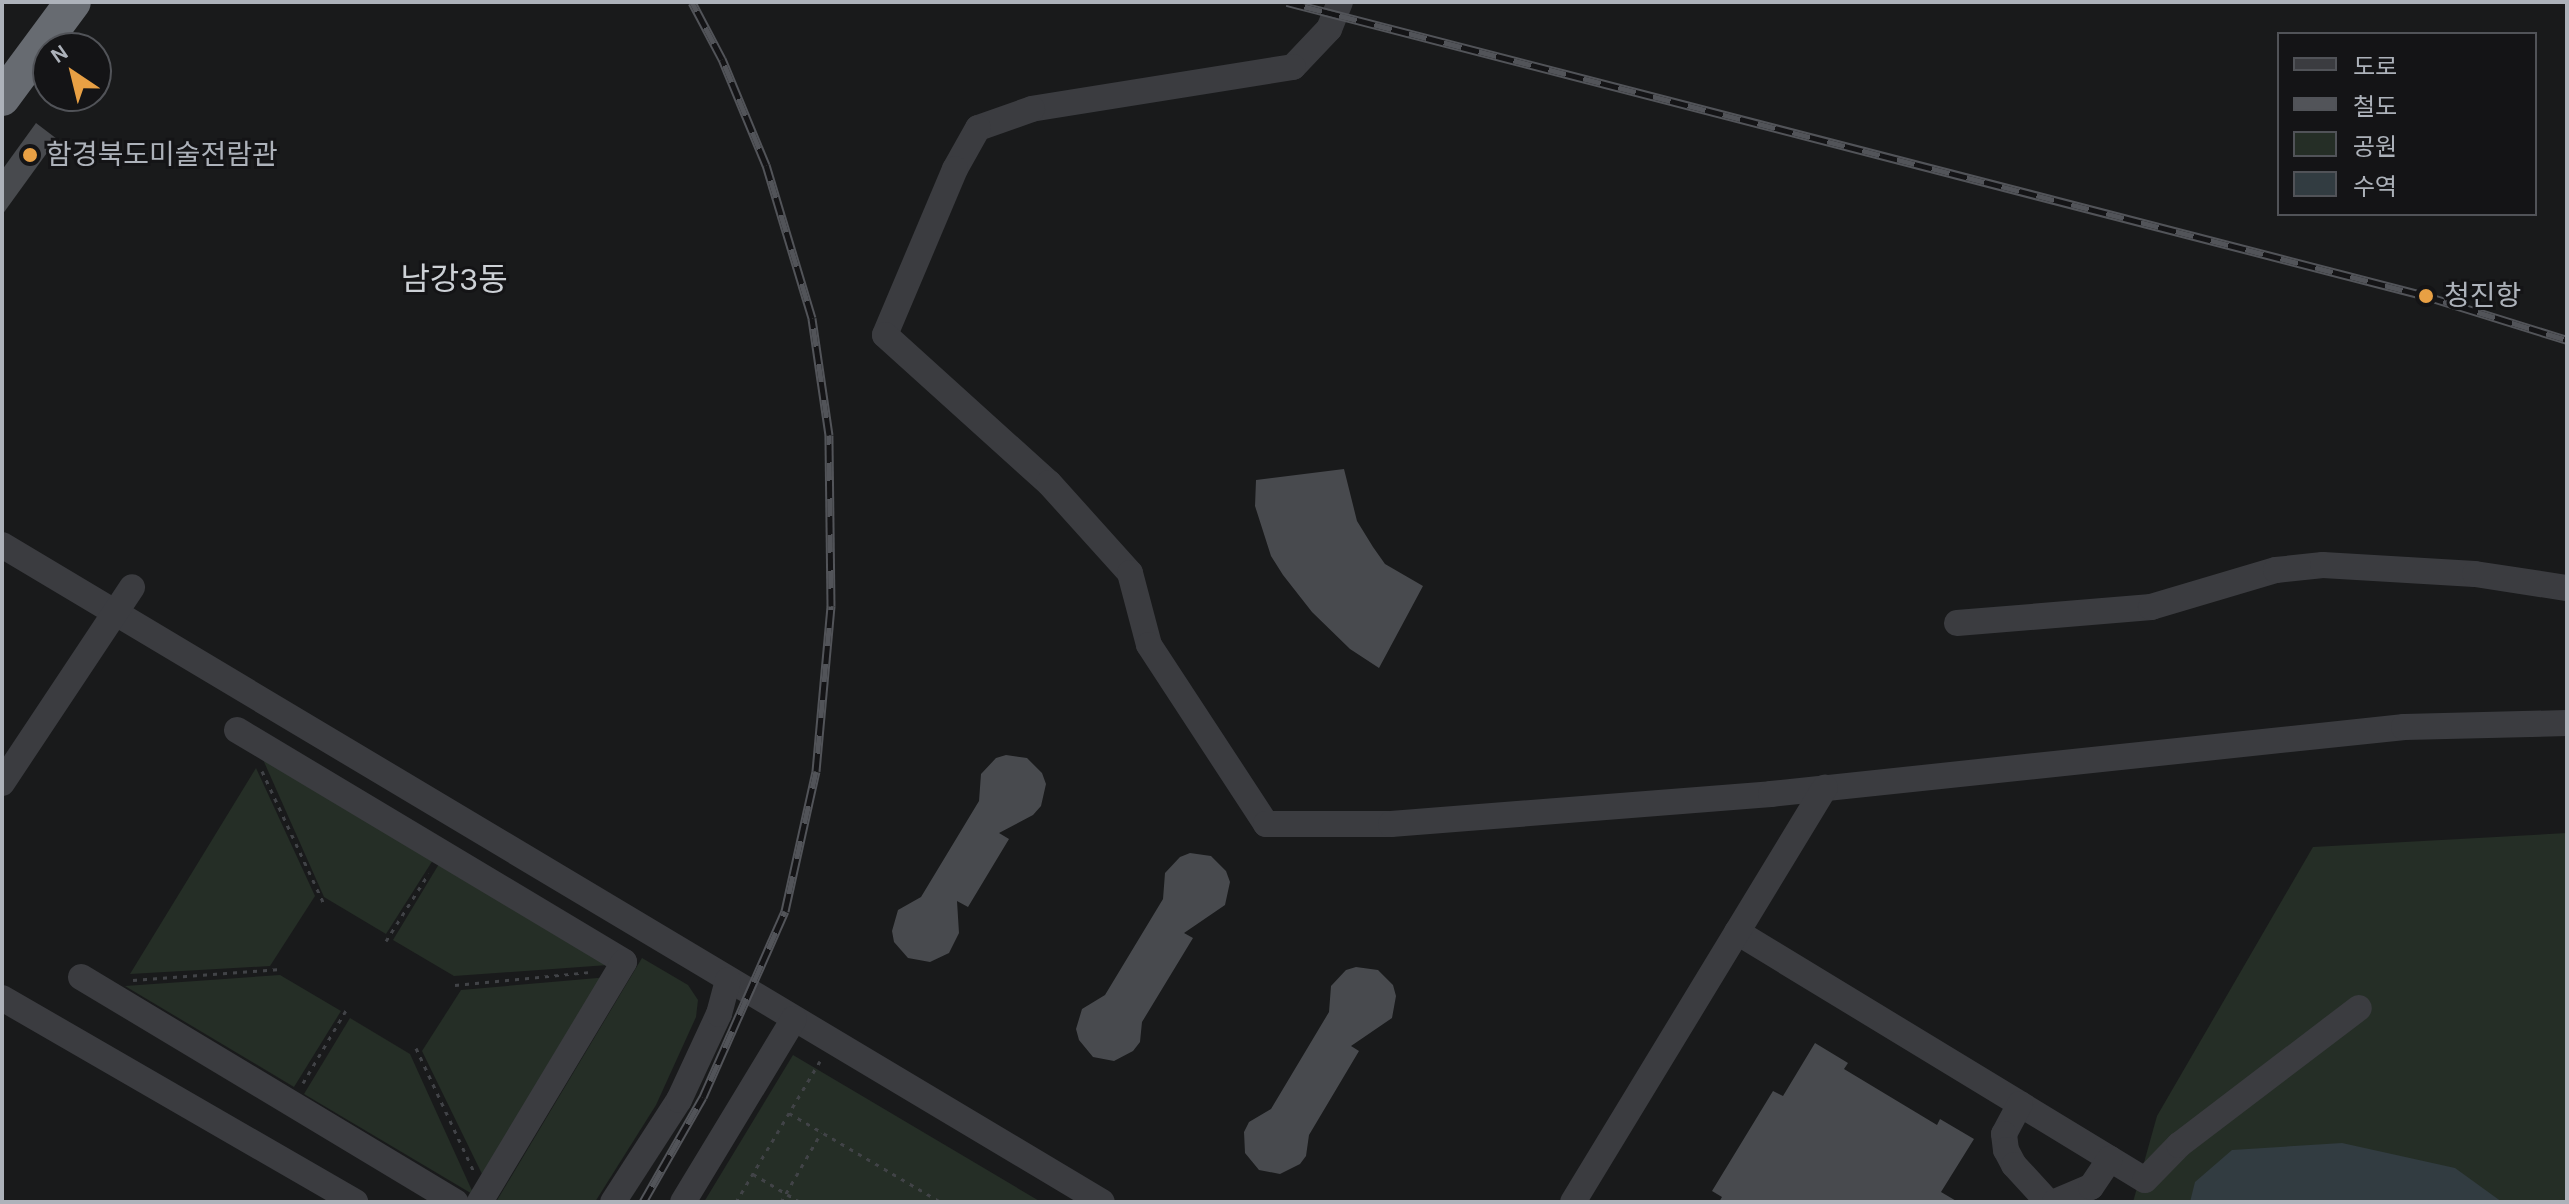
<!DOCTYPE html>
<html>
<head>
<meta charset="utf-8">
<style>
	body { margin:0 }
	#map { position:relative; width:2569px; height:1204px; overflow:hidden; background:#191a1b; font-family:Karla,"Noto Sans KR",sans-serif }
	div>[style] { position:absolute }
	.green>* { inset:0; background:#252e26 }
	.water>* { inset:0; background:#323c41 }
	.building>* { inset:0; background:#484a4e }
	.path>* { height:3px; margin-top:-1.5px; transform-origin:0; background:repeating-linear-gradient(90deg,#414347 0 4px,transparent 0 10px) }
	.minor>* { height:26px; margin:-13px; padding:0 13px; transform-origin:13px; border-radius:13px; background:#3b3c40 }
	.highway>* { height:36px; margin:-18px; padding:0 18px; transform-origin:18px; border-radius:18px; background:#676b71 }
	.rail>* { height:9px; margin-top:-4.5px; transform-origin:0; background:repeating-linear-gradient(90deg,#141416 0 18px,#525459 0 36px); box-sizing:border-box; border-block:2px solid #525459 }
	.dots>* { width:22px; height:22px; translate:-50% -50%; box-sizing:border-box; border:4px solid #141416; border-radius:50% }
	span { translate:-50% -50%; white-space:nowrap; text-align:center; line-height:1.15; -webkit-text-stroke:6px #141416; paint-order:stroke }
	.poi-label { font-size:28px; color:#adb2ba }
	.left { translate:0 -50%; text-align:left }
	.quarter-label { font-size:32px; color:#cdd1d6 }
	.frame { position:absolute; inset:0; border:4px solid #adb2ba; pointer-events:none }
	.legend { position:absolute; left:2277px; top:32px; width:260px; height:184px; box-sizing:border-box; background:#141416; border:2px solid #515358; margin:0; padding:10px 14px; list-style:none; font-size:24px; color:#adb2ba }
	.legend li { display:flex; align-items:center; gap:16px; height:40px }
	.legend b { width:40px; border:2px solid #515358 }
	.north { position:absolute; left:32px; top:32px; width:80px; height:80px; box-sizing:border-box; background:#141416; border:2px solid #515358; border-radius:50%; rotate:325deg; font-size:22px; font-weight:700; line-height:32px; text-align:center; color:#adb2ba }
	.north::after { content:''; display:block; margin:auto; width:28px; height:36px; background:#e8a044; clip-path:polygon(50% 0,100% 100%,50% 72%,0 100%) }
</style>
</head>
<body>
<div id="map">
	<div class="green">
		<div style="clip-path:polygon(261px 755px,433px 860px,386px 934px,324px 897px)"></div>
		<div style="clip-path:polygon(256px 768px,315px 896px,270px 966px,130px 974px)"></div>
		<div style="clip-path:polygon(2567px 833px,2567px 1202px,2133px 1202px,2157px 1116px,2313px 847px)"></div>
		<div style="clip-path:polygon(439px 864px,608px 965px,454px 976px,393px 940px)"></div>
		<div style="clip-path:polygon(642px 958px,688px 985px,698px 1000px,696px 1017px,656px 1105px,595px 1202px,496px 1202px)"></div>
		<div style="clip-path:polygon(280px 975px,341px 1011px,294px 1087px,125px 986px)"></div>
		<div style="clip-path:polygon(609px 977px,483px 1176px,422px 1051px,461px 990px)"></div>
		<div style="clip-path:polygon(350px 1018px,410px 1054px,474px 1195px,304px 1094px)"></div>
		<div style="clip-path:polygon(793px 1055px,1041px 1202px,704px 1202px)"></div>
	</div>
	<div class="water">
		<div style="clip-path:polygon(2342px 1143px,2455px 1168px,2502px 1202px,2190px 1202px,2195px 1182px,2232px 1150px)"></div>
	</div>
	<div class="building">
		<div style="clip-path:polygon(36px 123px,57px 139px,2px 215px,2px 170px)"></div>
		<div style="clip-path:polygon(1344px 469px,1357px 521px,1373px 547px,1385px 564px,1423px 586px,1379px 668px,1350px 649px,1312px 612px,1283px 575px,1271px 556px,1255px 506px,1256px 480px)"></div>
		<div style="clip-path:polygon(1006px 755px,1027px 758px,1042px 773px,1046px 784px,1041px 806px,1033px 815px,999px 833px,1009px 839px,968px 907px,957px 901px,959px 933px,949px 953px,930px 962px,908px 958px,894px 942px,892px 931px,898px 910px,921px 897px,979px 801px,981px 774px,996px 758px)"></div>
		<div style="clip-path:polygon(1190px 853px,1211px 856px,1226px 871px,1230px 882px,1225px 905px,1184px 933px,1193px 938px,1142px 1022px,1140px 1042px,1133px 1051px,1114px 1061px,1093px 1057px,1079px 1040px,1076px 1029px,1082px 1009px,1105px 995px,1163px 899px,1165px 873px,1180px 857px)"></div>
		<div style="clip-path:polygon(1356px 967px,1378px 970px,1393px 985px,1396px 996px,1392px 1018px,1351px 1046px,1359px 1051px,1309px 1135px,1306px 1156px,1300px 1164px,1280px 1174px,1259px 1170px,1245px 1153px,1244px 1132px,1249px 1122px,1271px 1109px,1329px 1012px,1331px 986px,1346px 970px)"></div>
		<div style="clip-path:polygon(1815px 1043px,1848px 1063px,1844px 1069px,1937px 1125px,1940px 1119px,1974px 1139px,1941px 1192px,1958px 1202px,1719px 1202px,1722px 1197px,1712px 1191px,1773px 1091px,1783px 1096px)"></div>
	</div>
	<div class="path">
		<div style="left:262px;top:771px;width:145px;rotate:65deg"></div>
		<div style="left:386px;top:941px;width:80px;rotate:-57.7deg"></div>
		<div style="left:133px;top:980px;width:148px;rotate:-4.3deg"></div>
		<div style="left:455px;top:985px;width:137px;rotate:-5.5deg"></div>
		<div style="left:416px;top:1048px;width:137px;rotate:64.9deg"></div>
		<div style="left:303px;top:1083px;width:88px;rotate:-59.4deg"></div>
		<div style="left:789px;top:1113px;width:176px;rotate:30.4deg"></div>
		<div style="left:753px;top:1174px;width:55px;rotate:30.8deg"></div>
		<div style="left:736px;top:1202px;width:164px;rotate:-59.2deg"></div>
		<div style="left:781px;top:1202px;width:80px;rotate:-59.9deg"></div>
	</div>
	<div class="minor">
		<div style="left:1340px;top:2px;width:29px;rotate:112deg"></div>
		<div style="left:1329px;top:29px;width:52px;rotate:133.5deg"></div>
		<div style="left:1293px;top:67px;width:264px;rotate:170.9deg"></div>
		<div style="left:1032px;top:109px;width:57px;rotate:160.6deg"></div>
		<div style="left:978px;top:128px;width:47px;rotate:119.3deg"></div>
		<div style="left:955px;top:169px;width:180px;rotate:112.9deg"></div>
		<div style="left:885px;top:335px;width:221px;rotate:42.1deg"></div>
		<div style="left:1049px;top:483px;width:121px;rotate:48deg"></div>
		<div style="left:1130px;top:573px;width:74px;rotate:75.2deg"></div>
		<div style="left:1149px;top:645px;width:214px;rotate:56.8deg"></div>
		<div style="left:1266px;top:824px;width:125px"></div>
		<div style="left:1391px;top:824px;width:381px;rotate:-4.5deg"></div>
		<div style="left:1771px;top:794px;width:637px;rotate:-6.04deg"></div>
		<div style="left:2404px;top:727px;width:163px;rotate:-1.4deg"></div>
		<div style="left:2px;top:545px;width:1281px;rotate:30.85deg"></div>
		<div style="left:1957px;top:623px;width:195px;rotate:-4.7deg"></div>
		<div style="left:2151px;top:607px;width:130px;rotate:-16.5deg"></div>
		<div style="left:2276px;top:570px;width:47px;rotate:-6.1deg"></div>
		<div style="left:2323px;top:565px;width:152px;rotate:3.4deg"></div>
		<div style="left:2475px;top:574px;width:93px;rotate:8.7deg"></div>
		<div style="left:237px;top:730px;width:451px;rotate:30.9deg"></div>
		<div style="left:624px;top:962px;width:280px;rotate:121deg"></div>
		<div style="left:2px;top:783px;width:235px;rotate:-56.4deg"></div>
		<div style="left:1737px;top:932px;width:477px;rotate:31.3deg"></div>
		<div style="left:2145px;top:1180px;width:49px;rotate:-45.8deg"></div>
		<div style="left:2179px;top:1145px;width:226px;rotate:-37.3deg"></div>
		<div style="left:81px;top:977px;width:437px;rotate:31deg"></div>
		<div style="left:2px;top:998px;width:408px;rotate:30deg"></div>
		<div style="left:2020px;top:1104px;width:34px;rotate:118deg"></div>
		<div style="left:2004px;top:1134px;width:16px;rotate:83deg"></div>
		<div style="left:2006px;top:1150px;width:17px;rotate:62deg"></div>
		<div style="left:2014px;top:1165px;width:50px;rotate:47.4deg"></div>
		<div style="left:613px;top:1202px;width:121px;rotate:-57.1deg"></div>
		<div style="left:679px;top:1100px;width:95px;rotate:-65.1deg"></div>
		<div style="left:719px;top:1014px;width:35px;rotate:-75deg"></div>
		<div style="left:683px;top:1202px;width:214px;rotate:-58.8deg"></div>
		<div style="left:1573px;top:1202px;width:485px;rotate:-58.7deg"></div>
		<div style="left:2055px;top:1202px;width:39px;rotate:-23deg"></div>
		<div style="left:2091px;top:1187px;width:34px;rotate:-56deg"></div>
	</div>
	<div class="highway">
		<div style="left:2px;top:98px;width:119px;rotate:-53.5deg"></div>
	</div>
	<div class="rail">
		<div style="left:1287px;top:2px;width:1176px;rotate:14.47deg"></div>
		<div style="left:2426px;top:296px;width:148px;rotate:17.3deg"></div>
		<div style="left:643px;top:1202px;width:121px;rotate:-60.3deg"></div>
		<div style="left:703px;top:1097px;width:203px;rotate:-66.2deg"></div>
		<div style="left:785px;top:911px;width:143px;rotate:-77.5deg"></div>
		<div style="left:816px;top:771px;width:166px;rotate:-84.8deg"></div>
		<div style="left:831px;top:606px;width:171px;rotate:-90.7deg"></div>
		<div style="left:829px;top:435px;width:118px;rotate:-98.3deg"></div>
		<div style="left:812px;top:318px;width:160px;rotate:-106.7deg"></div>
		<div style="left:766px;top:165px;width:115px;rotate:-112.5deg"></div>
		<div style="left:722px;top:59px;width:64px;rotate:-117.8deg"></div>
	</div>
	<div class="dots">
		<div style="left:30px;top:155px;background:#e8a044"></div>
		<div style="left:2426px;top:296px;background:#e8a044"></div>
	</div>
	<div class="poi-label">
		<span class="left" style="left:46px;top:155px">함경북도미술전람관</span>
		<span class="left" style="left:2444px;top:296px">청진항</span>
	</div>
	<div class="quarter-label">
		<span style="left:454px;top:280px">남강3동</span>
	</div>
	<div class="frame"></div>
	<ul class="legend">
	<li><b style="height:10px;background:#3b3c40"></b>도로</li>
	<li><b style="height:10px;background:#525459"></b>철도</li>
	<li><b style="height:22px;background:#252e26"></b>공원</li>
	<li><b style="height:22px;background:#323c41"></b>수역</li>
	</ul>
	<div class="north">N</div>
</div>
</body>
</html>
